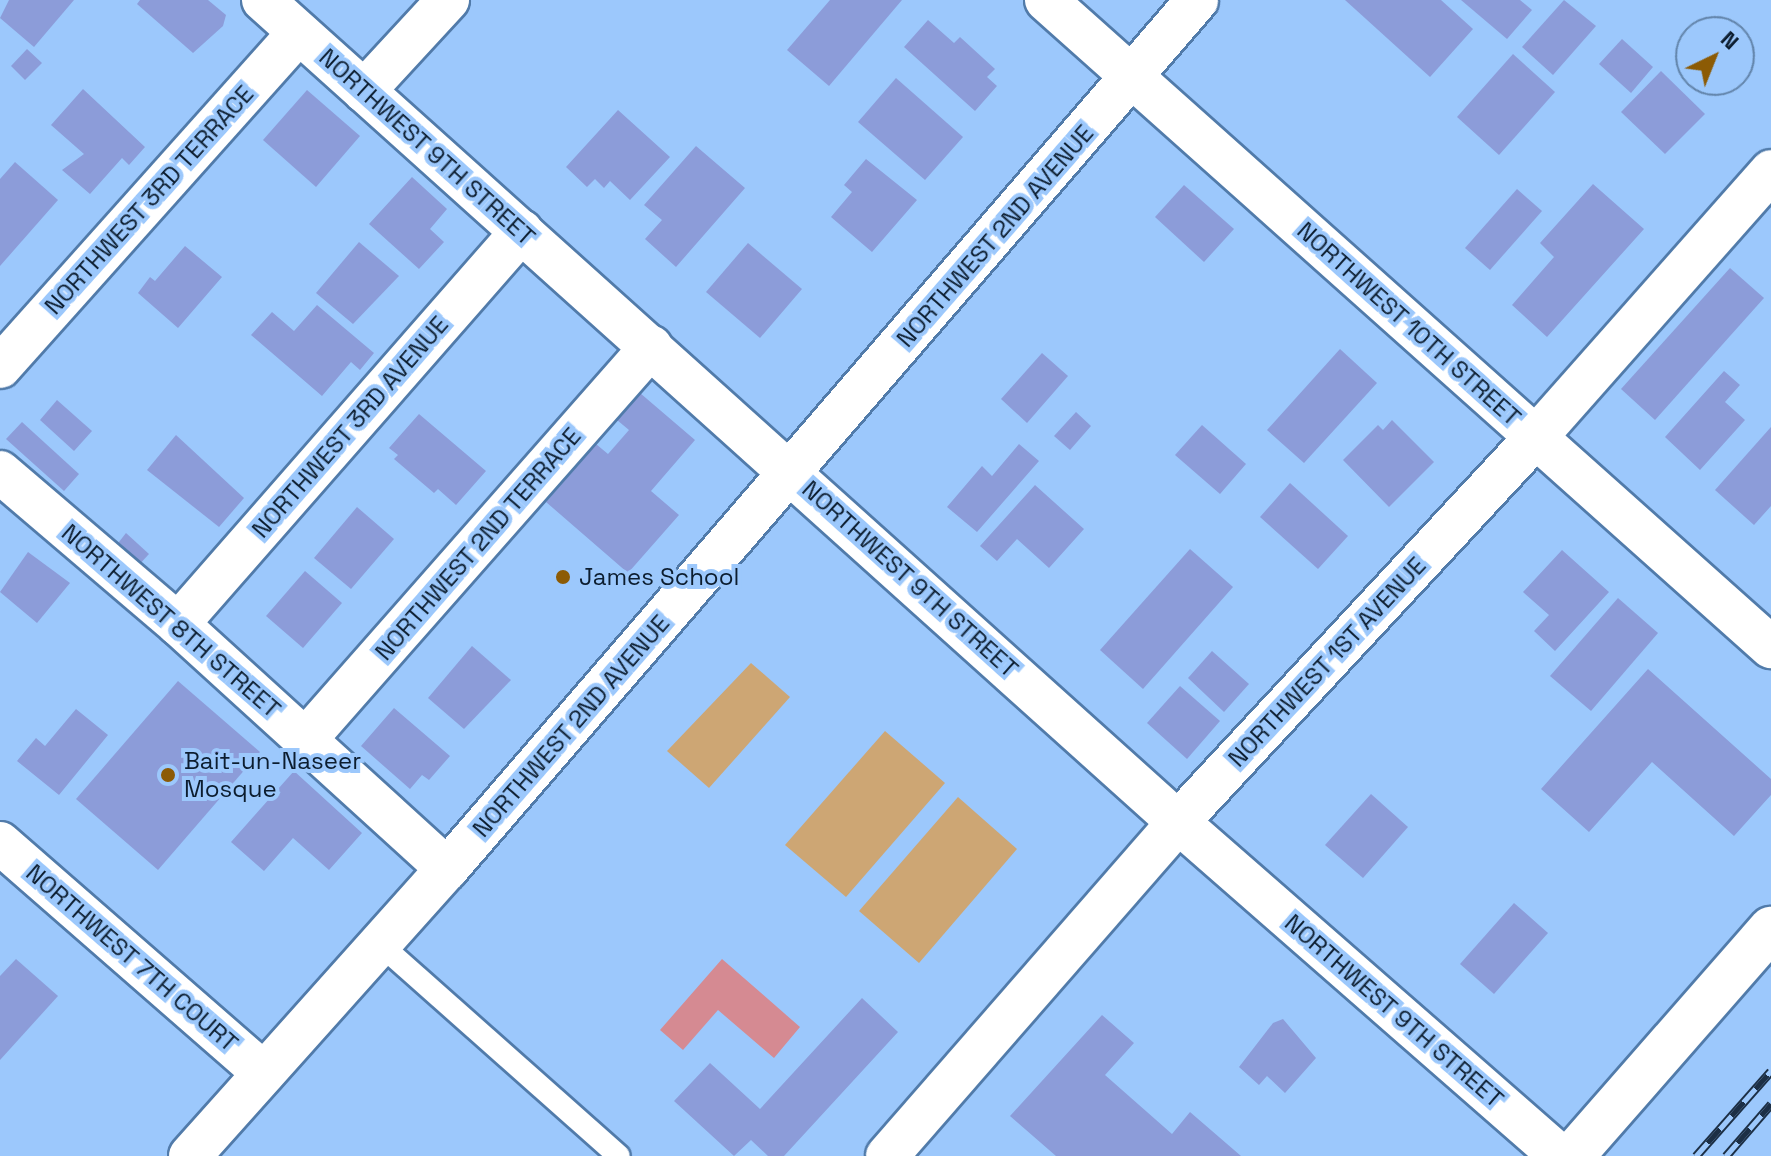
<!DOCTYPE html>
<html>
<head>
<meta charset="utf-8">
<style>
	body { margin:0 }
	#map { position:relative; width:1771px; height:1156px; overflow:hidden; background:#9cc8fc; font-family:"Space Grotesk",sans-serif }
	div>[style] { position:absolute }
	.green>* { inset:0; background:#cda674 }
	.water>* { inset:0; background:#d58a92 }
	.building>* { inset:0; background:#8c9cd9 }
	.roads { filter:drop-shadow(2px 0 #517baa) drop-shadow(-2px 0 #517baa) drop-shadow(0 2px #517baa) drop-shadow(0 -2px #517baa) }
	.lane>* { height:22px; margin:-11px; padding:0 11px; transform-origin:11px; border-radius:11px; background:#fff }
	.street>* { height:42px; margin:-21px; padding:0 21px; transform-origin:21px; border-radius:21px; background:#fff }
	.primary>* { height:44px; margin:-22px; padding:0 22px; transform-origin:22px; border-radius:22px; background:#fff }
	.rail>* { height:9px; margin-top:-4.5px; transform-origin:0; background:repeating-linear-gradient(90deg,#9cc8fc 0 18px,#1c2f45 0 36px); box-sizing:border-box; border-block:2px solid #1c2f45 }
	.dots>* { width:22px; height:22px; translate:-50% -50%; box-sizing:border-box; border:4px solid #9cc8fc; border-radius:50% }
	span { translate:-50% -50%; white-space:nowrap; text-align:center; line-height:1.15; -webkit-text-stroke:8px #9cc8fc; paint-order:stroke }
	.street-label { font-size:24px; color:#0c1d2f }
	.poi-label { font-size:24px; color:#0c1d2f }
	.left { translate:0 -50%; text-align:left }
	.north { position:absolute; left:1675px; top:16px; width:80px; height:80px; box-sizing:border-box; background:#9cc8fc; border:2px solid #6284aa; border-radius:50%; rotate:43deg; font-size:22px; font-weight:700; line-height:32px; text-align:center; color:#0c1d2f }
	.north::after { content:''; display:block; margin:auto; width:28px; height:36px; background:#8c5b05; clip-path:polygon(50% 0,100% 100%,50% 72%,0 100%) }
</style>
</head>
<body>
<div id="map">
	<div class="green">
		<div style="clip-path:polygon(751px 663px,790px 697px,709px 788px,667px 751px)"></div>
		<div style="clip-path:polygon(885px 731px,945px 783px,846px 897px,785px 845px)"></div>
		<div style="clip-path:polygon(958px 797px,1017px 849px,919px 963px,859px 911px)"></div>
	</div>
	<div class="water">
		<div style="clip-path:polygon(722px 959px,800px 1027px,774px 1058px,718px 1010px,683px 1050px,660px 1030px)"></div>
	</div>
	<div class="building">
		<div style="clip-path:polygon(9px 0,74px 0,34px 47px,0 18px)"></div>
		<div style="clip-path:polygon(140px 0,208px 0,226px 15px,223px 26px,193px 53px,137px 4px)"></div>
		<div style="clip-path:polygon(830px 0,902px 0,829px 86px,787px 50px)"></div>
		<div style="clip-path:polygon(1345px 0,1441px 0,1473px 29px,1430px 77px)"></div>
		<div style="clip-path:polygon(1461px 0,1520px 0,1532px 10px,1507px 39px)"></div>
		<div style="clip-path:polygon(1564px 0,1596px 26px,1553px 75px,1522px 47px)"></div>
		<div style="clip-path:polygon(928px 20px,954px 43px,960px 37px,995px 69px,987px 77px,997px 86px,975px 111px,904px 47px)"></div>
		<div style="clip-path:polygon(1622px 39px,1653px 67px,1631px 93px,1599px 64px)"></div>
		<div style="clip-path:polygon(27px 49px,42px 63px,25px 80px,11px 66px)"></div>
		<div style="clip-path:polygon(1513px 54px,1555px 92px,1499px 155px,1457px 117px)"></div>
		<div style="clip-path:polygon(1661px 71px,1705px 114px,1665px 154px,1621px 112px)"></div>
		<div style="clip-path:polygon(896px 78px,963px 137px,925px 180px,858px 122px)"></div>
		<div style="clip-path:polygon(83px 89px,145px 147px,129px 165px,122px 158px,90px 194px,62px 170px,84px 154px,51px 125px)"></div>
		<div style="clip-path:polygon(307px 90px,360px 136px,316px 187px,263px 140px)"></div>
		<div style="clip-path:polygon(618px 110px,670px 157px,630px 200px,610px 181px,604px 188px,595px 179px,587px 187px,566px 167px)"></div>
		<div style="clip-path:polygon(696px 146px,745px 188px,676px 267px,645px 239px,662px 220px,644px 205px)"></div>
		<div style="clip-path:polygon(866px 159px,917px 200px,872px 252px,831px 217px,852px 192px,844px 185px)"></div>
		<div style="clip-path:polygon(15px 162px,58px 200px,0 266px,0 179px)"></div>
		<div style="clip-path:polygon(412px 177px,447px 209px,430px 229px,444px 242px,419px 269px,369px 224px)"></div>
		<div style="clip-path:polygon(1593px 184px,1644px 229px,1547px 337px,1512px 305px,1554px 257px,1540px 243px)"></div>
		<div style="clip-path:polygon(1184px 185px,1234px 229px,1204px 262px,1155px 217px)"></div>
		<div style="clip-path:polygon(1517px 189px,1542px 211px,1490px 270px,1465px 248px)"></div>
		<div style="clip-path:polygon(359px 242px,399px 276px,353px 324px,316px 293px)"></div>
		<div style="clip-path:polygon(748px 243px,802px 289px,760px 338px,706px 292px)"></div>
		<div style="clip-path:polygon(185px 246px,222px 277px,178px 328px,138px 293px,150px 277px,155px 281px)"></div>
		<div style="clip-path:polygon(1730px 268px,1764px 298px,1655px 420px,1621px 389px)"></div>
		<div style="clip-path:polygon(317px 305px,374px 353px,360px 370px,351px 362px,322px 396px,251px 335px,272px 312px,294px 331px)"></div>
		<div style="clip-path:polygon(1340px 349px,1377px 383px,1304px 463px,1267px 430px)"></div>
		<div style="clip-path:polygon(1042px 353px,1068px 376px,1027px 423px,1001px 399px)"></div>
		<div style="clip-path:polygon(1724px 371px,1740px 385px,1725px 402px,1745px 420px,1700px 470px,1665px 437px)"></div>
		<div style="clip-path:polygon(640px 393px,695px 440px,651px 491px,679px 515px,628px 573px,546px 502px,596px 444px,608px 454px,629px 430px,617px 420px)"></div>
		<div style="clip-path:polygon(57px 400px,92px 431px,74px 451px,40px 420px)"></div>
		<div style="clip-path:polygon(1076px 412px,1091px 426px,1070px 450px,1054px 436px)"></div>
		<div style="clip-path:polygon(419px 414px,486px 471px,456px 505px,438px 489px,434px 493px,394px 459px,398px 455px,389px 448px)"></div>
		<div style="clip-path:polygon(1392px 420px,1434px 462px,1389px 507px,1343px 460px,1378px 425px,1383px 430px)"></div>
		<div style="clip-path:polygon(22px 422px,79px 474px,64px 491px,6px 439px)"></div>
		<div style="clip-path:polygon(1202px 425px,1246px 464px,1220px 494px,1175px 455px)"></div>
		<div style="clip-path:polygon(1771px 427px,1771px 506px,1754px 525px,1715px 490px)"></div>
		<div style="clip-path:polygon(176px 435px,244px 498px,219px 527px,147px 470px)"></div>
		<div style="clip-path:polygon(1019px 444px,1039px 461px,977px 532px,947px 507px,982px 466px,992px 476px)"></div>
		<div style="clip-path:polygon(1290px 483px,1348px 536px,1318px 569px,1260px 517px)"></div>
		<div style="clip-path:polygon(1035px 485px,1084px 529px,1049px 568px,1017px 539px,997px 561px,980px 546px)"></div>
		<div style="clip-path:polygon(357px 507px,394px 539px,351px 589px,314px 558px)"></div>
		<div style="clip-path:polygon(126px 533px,149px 554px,137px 567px,115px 547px)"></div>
		<div style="clip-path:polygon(1190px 549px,1233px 587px,1143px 689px,1100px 650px)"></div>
		<div style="clip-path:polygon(1562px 550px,1609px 592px,1555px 651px,1534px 631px,1549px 615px,1523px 592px)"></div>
		<div style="clip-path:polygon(28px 552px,70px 583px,37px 623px,0 592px)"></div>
		<div style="clip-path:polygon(305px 571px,342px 603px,303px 648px,266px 616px)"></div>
		<div style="clip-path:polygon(1618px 598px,1658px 633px,1591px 711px,1550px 676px)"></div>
		<div style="clip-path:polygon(472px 646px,511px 680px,464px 729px,428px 698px)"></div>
		<div style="clip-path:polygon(1212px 651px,1249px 684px,1224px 712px,1188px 678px)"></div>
		<div style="clip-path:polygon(1648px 669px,1771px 779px,1771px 795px,1734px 836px,1652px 762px,1589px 832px,1541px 789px)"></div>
		<div style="clip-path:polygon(178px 681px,260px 752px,158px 870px,76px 799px)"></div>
		<div style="clip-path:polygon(1180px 686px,1220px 721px,1187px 759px,1147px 723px)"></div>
		<div style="clip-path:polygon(394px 708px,450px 756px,429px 780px,422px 775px,410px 789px,361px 746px)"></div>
		<div style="clip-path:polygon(76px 709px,108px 735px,59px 795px,17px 761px,36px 738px,45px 746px)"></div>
		<div style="clip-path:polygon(294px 771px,362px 833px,329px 870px,293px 838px,264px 871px,231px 842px)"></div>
		<div style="clip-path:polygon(1371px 794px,1408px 827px,1363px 878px,1325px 845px)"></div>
		<div style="clip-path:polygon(1514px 903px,1548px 933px,1494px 994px,1460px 964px)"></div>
		<div style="clip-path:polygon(16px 959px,58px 996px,0 1060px,0 976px)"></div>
		<div style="clip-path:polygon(862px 998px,898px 1032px,784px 1156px,768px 1156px,751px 1140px,734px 1156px,674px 1101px,710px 1063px,760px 1109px)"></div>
		<div style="clip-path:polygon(1102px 1015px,1134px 1043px,1105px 1075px,1172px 1134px,1190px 1112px,1241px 1156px,1056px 1156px,1010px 1116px)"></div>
		<div style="clip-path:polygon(1283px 1019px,1316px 1058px,1285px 1093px,1267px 1076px,1259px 1085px,1239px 1067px,1273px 1023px)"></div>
	</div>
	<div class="roads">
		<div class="lane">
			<div style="left:380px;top:944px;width:319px;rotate:41.6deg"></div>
		</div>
		<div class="street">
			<div style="left:263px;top:0;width:1230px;rotate:41.94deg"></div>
			<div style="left:1178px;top:822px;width:507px;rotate:41.16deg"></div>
			<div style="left:1046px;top:0;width:972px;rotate:41.75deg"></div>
			<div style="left:364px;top:91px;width:124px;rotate:-47.3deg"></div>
			<div style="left:0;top:367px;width:448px;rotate:-48.2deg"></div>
			<div style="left:0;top:472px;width:234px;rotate:40.5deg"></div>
			<div style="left:178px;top:624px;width:364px;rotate:42.3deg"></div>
			<div style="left:178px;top:624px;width:522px;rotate:-48.8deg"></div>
			<div style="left:305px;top:740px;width:524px;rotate:-48.64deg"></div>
			<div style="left:0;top:843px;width:350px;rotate:41.1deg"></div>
			<div style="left:190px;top:1156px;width:385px;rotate:-48.2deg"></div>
			<div style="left:447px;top:869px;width:1148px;rotate:-49.2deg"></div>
			<div style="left:887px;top:1156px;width:443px;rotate:-48.9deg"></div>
			<div style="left:1178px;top:822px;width:526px;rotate:-47.08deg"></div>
			<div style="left:1536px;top:437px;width:355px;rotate:-48.5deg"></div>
		</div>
		<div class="primary">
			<div style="left:1572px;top:1156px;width:302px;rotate:-48.8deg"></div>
		</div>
	</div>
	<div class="rail">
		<div style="left:1696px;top:1156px;width:113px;rotate:-48.6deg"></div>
		<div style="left:1726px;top:1156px;width:69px;rotate:-49.1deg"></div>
	</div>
	<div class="dots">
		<div style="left:563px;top:577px;background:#8c5b05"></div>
		<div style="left:168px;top:775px;background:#8c5b05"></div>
	</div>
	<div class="street-label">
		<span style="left:427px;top:147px;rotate:42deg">NORTHWEST 9TH STREET</span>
		<span style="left:149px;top:200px;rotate:-48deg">NORTHWEST 3RD TERRACE</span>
		<span style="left:995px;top:236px;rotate:-49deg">NORTHWEST 2ND AVENUE</span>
		<span style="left:1409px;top:324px;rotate:42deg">NORTHWEST 10TH STREET</span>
		<span style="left:350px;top:427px;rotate:-49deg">NORTHWEST 3RD AVENUE</span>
		<span style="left:478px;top:544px;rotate:-49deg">NORTHWEST 2ND TERRACE</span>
		<span style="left:910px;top:579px;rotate:42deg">NORTHWEST 9TH STREET</span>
		<span style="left:171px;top:621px;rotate:41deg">NORTHWEST 8TH STREET</span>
		<span style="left:1327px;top:662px;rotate:-47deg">NORTHWEST 1ST AVENUE</span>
		<span style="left:571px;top:726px;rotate:-49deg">NORTHWEST 2ND AVENUE</span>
		<span style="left:132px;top:958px;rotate:41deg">NORTHWEST 7TH COURT</span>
		<span style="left:1394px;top:1011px;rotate:41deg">NORTHWEST 9TH STREET</span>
	</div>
	<div class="poi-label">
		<span class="left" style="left:579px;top:577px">James School</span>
		<span class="left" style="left:184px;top:775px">Bait-un-Naseer<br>Mosque</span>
	</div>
	<div class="north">N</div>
</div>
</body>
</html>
